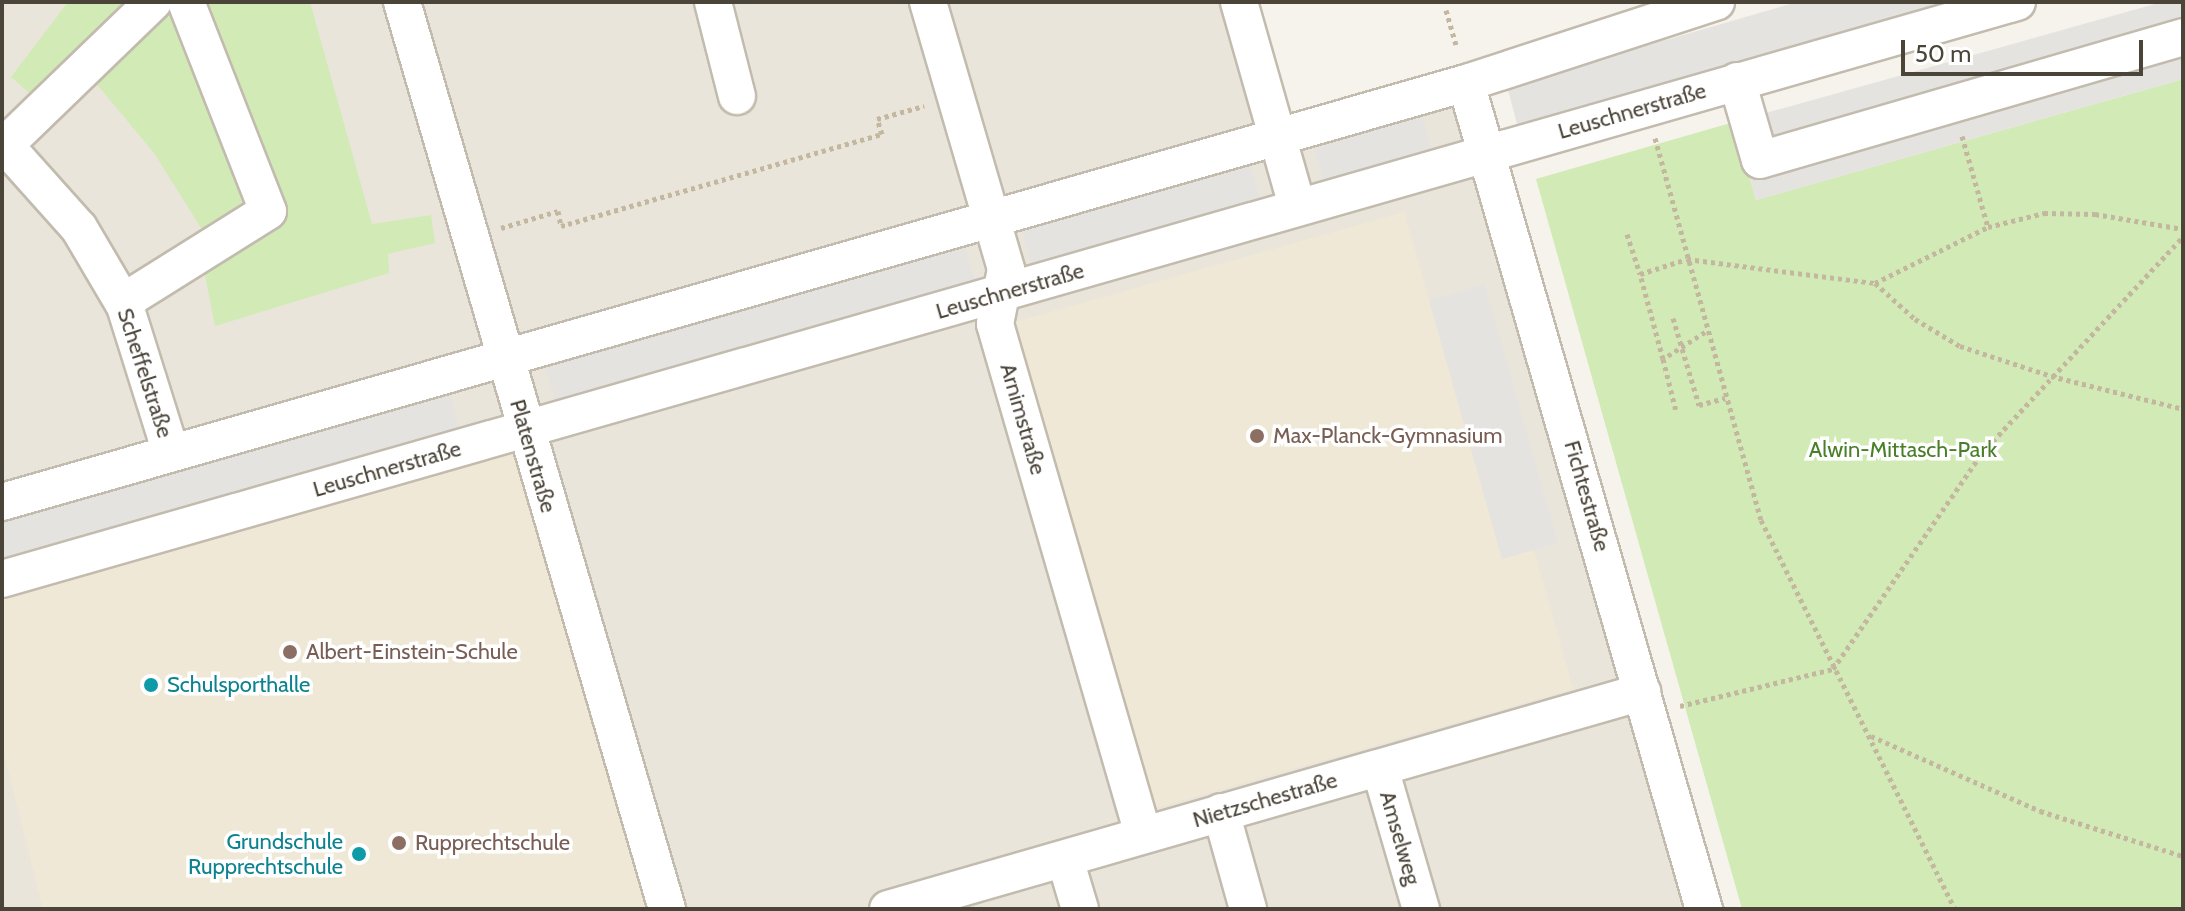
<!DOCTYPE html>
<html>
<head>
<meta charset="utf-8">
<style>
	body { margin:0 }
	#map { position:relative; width:2185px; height:911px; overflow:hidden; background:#f6f3ec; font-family:Cabin,sans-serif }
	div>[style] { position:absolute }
	.residential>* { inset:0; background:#eae5da }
	.education>* { inset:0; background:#efe8d6 }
	.green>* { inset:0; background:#d2eab5 }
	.parking>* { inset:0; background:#e5e3e0 }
	.path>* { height:5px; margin-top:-2.5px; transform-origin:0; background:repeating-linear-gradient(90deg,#c4b79f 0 4px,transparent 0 8px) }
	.roads { filter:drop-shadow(2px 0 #c2bbae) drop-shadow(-2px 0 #c2bbae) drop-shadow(0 2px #c2bbae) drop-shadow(0 -2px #c2bbae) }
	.minor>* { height:36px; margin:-18px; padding:0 18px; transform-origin:18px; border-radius:18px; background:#fff }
	.dots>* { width:22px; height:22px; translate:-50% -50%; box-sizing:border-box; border:4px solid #fff; border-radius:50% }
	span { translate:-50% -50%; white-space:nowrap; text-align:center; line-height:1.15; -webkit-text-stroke:7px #fff; paint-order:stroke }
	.street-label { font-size:22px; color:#4b4439 }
	.education-label { font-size:22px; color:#785e54 }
	.left { translate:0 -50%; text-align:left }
	.park-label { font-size:22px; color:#4a7f2a }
	.culture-label { font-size:22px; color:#0d838f }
	.right { translate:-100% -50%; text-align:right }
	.frame { position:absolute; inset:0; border:4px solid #4b4439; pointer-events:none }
	.scale { position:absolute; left:1901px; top:40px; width:242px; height:36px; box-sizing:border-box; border:4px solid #4b4439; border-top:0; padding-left:10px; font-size:24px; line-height:28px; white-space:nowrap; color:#4b4439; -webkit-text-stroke:6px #fff; paint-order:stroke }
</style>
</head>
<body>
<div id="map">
	<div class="residential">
		<div style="clip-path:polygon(2px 2px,1250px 2px,1282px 118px,1474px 68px,1698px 909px,2px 909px)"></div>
	</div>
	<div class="education">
		<div style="clip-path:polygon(1404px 212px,1502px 558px,1534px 550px,1573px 689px,1152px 809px,1015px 322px)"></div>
		<div style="clip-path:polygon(513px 436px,657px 909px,43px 909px,2px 746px,2px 586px)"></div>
	</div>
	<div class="green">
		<div style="clip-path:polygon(68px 2px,136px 2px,35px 98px,11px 77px)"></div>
		<div style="clip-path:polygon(197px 2px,310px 2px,372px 224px,431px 215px,435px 243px,388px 254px,389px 273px,215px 326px,205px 275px,285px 218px)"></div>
		<div style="clip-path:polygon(162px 3px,180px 7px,255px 201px,208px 239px,154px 153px,90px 76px)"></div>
		<div style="clip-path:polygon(2183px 79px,2183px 909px,1742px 909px,1536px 179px,1734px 122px,1756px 200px)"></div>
	</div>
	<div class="parking">
		<div style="clip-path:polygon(1797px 2px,1956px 2px,1518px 128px,1507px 86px)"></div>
		<div style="clip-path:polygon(2162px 2px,2183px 2px,2183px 79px,1756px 200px,1734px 122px)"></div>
		<div style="clip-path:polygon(1421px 111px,1433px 154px,1324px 184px,1312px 141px)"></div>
		<div style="clip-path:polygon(1249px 160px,1261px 202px,1032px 268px,1020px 225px)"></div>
		<div style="clip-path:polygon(964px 241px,975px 283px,557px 405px,544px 364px)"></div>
		<div style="clip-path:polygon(1485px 284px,1558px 543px,1502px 559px,1429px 300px)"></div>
		<div style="clip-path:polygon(448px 387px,460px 431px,2px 563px,2px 515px)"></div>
	</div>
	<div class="path">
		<div style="left:1446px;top:10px;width:36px;rotate:74deg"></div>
		<div style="left:1962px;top:136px;width:95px;rotate:74.1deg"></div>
		<div style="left:1655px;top:138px;width:396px;rotate:74.5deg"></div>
		<div style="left:1761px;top:520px;width:435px;rotate:63.5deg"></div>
		<div style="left:501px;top:228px;width:59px;rotate:-16.6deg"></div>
		<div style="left:558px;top:211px;width:15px;rotate:79deg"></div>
		<div style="left:561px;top:226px;width:7px;rotate:-16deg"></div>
		<div style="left:568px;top:224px;width:327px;rotate:-16deg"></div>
		<div style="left:882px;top:134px;width:16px;rotate:-108deg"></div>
		<div style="left:877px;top:119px;width:49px;rotate:-15.5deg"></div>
		<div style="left:1627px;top:234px;width:42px;rotate:72deg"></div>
		<div style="left:1875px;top:283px;width:54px;rotate:42deg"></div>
		<div style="left:1915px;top:319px;width:52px;rotate:31deg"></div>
		<div style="left:1960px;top:346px;width:96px;rotate:18.2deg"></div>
		<div style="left:2051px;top:376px;width:136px;rotate:14deg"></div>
		<div style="left:1673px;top:318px;width:91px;rotate:73.4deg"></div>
		<div style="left:1699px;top:405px;width:27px;rotate:-15deg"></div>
		<div style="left:1705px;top:332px;width:50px;rotate:147.3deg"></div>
		<div style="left:1663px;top:359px;width:88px;rotate:-105.1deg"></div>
		<div style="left:1640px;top:274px;width:49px;rotate:-17.7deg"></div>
		<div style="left:1687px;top:259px;width:190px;rotate:7.3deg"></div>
		<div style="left:1875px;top:283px;width:126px;rotate:-26.4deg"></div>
		<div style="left:1988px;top:227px;width:58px;rotate:-14deg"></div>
		<div style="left:2044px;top:213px;width:51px;rotate:1.1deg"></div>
		<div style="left:2095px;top:214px;width:89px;rotate:9.7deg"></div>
		<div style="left:1663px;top:359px;width:54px;rotate:76deg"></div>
		<div style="left:1680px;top:706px;width:157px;rotate:-13.6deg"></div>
		<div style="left:1833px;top:669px;width:262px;rotate:-55.4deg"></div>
		<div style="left:1982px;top:453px;width:295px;rotate:-47.1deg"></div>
		<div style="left:1871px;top:736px;width:185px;rotate:23.9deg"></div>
		<div style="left:2040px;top:811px;width:150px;rotate:17.5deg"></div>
	</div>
	<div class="roads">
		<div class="minor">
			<div style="left:402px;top:2px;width:945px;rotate:73.71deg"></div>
			<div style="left:713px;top:2px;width:97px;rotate:75.7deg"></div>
			<div style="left:928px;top:2px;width:278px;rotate:73.7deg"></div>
			<div style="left:1006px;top:269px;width:56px;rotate:101.3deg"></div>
			<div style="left:995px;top:324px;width:531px;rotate:73.82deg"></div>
			<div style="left:1239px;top:2px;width:212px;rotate:74.1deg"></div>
			<div style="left:1737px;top:81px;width:82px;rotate:73.8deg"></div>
			<div style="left:1760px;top:160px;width:441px;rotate:-16.2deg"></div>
			<div style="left:1466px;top:83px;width:860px;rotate:73.93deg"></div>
			<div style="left:2px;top:142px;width:115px;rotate:48.2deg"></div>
			<div style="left:79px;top:228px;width:91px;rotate:59.5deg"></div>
			<div style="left:125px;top:306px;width:154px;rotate:72.6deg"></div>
			<div style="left:5px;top:145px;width:206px;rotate:-44deg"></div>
			<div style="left:123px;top:302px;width:171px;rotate:-32.1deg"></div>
			<div style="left:268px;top:211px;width:225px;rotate:-111.4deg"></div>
			<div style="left:2px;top:502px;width:1523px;rotate:-15.97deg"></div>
			<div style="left:1466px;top:83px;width:263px;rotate:-18deg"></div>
			<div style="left:2px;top:579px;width:2096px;rotate:-15.98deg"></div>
			<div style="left:1380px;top:768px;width:147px;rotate:73.8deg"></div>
			<div style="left:1221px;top:812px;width:101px;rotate:74.4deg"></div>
			<div style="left:1065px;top:859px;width:52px;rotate:73.3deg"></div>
			<div style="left:888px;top:909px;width:785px;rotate:-16.06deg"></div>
		</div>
	</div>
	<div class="dots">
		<div style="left:1257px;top:436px;background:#8d6e63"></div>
		<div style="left:290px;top:652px;background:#8d6e63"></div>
		<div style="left:151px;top:685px;background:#0f9aa8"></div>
		<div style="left:399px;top:843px;background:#8d6e63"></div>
		<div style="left:359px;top:854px;background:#0f9aa8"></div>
	</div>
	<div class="street-label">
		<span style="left:1632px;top:111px;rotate:-16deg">Leuschnerstraße</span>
		<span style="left:1010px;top:291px;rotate:-16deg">Leuschnerstraße</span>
		<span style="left:145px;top:373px;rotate:72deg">Scheffelstraße</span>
		<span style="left:1023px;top:419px;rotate:74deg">Arnimstraße</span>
		<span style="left:533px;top:456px;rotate:74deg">Platenstraße</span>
		<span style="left:387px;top:469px;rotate:-16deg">Leuschnerstraße</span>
		<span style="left:1587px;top:496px;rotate:74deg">Fichtestraße</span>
		<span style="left:1265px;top:800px;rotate:-16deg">Nietzschestraße</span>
		<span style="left:1400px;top:838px;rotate:74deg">Amselweg</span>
	</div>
	<div class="education-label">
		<span class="left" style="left:1273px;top:436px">Max-Planck-Gymnasium</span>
		<span class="left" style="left:306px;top:652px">Albert-Einstein-Schule</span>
		<span class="left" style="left:415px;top:843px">Rupprechtschule</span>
	</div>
	<div class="park-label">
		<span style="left:1903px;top:450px">Alwin-Mittasch-Park</span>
	</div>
	<div class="culture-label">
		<span class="left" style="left:167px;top:685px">Schulsporthalle</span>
		<span class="right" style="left:343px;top:854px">Grundschule<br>Rupprechtschule</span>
	</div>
	<div class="frame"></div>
	<div class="scale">50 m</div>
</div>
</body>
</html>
